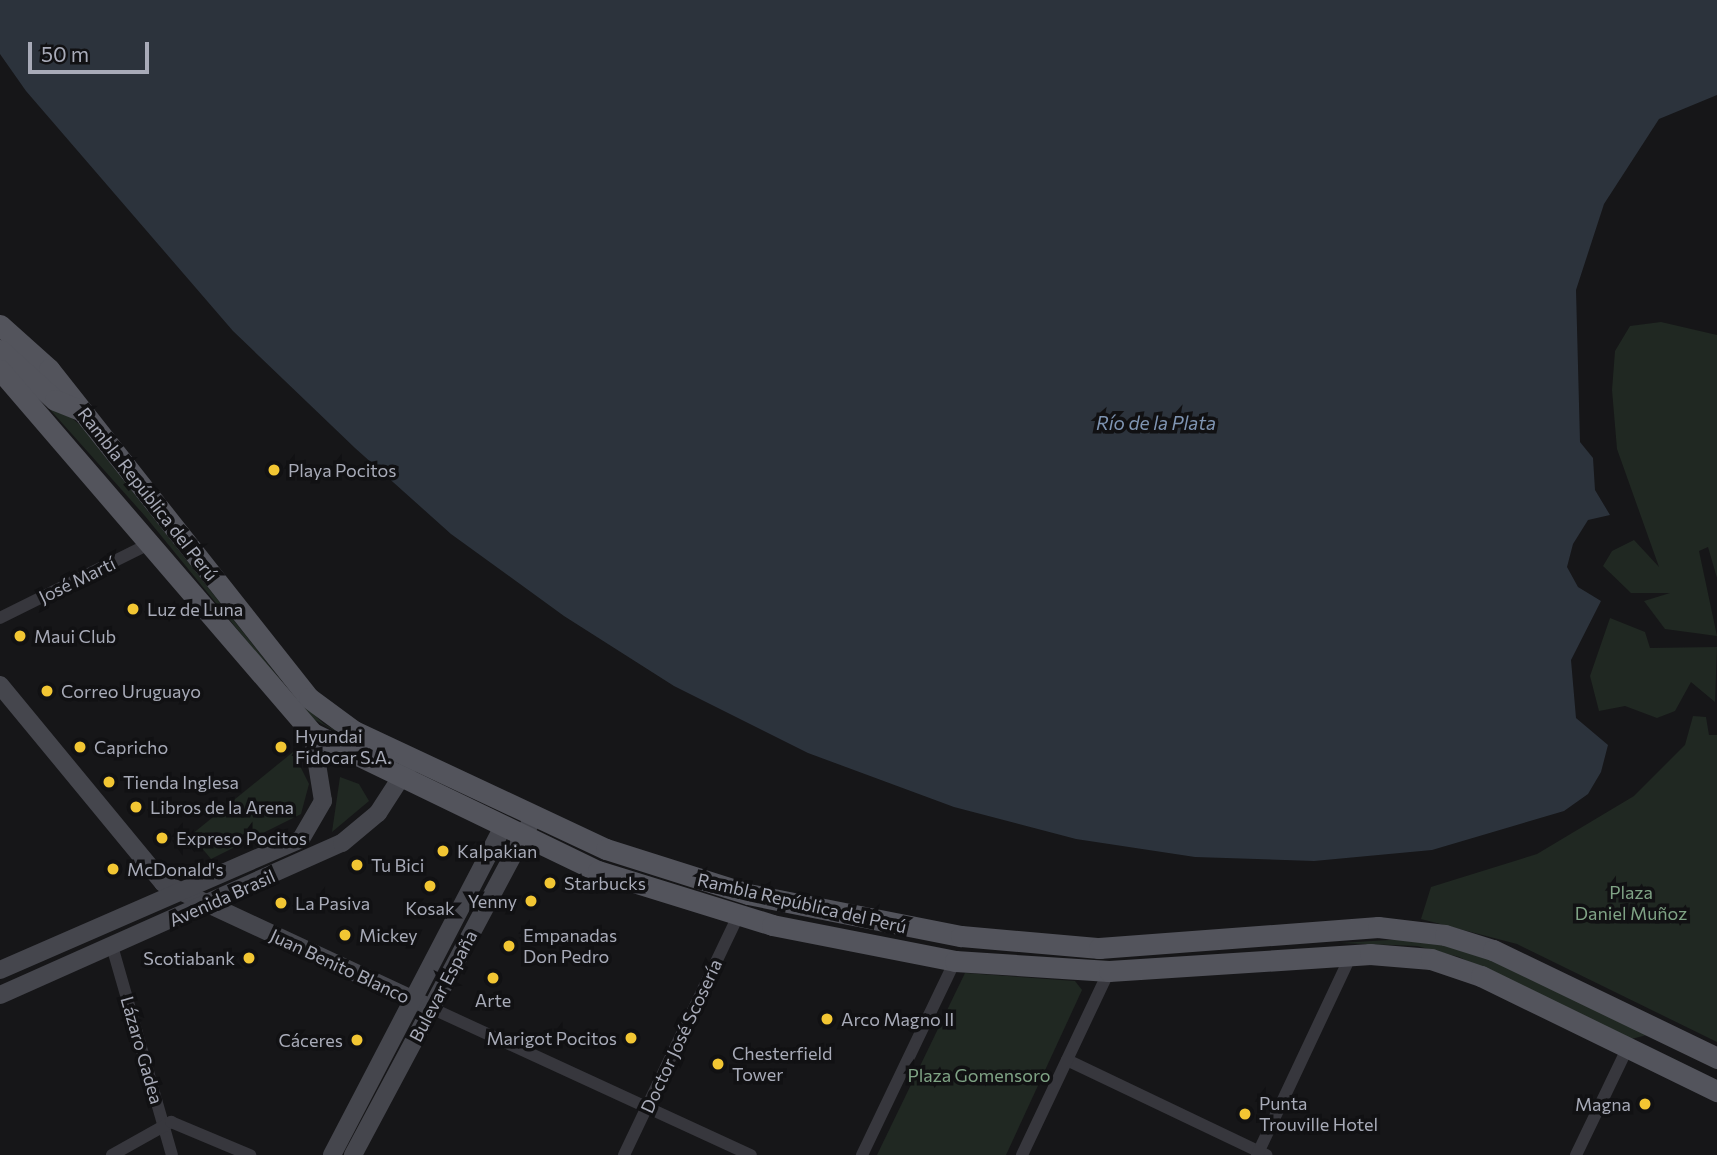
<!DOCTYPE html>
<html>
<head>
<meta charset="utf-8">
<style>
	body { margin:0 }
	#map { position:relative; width:1717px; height:1155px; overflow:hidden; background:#161618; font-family:Commissioner,sans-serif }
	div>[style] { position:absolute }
	.green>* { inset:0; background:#202822 }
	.water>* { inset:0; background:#2c333c }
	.street>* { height:12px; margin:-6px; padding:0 6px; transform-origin:6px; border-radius:6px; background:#37373d }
	.secondary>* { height:18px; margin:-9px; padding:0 9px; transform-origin:9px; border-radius:9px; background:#45464d }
	.primary>* { height:21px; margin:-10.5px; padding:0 10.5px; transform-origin:10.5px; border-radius:10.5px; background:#53545c }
	.dots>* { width:19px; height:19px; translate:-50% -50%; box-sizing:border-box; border:4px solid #111113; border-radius:50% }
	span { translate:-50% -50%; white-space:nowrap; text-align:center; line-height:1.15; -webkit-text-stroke:7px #111113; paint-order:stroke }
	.poi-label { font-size:18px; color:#a8abb8 }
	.left { translate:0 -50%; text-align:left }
	.right { translate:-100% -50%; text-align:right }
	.street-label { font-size:18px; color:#a8abb8 }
	.park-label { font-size:18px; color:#7fa385 }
	.water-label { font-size:19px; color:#7f95b3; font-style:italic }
	.scale { position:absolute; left:28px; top:42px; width:121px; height:32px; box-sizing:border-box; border:4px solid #a8abb8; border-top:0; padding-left:9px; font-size:21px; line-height:24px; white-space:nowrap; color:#a8abb8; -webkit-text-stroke:5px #111113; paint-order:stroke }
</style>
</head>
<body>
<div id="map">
	<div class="green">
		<div style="clip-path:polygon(1661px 322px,1717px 335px,1717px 578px,1708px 547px,1699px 551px,1717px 636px,1665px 629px,1644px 601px,1670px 593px,1631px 593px,1603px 566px,1612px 551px,1634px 540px,1659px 567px,1617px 449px,1612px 390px,1615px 351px,1630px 326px)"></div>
		<div style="clip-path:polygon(5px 359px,81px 426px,291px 693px,324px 724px,364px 747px,308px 716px,145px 516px)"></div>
		<div style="clip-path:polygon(1610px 618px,1645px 632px,1650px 648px,1717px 647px,1715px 702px,1691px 682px,1675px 711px,1657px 718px,1625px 706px,1599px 711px,1590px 676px)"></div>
		<div style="clip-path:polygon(1693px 716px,1706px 717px,1709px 735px,1717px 735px,1717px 1042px,1517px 944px,1421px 919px,1431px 887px,1537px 854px,1634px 796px,1685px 745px)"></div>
		<div style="clip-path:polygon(293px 752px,309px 784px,301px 814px,211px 859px,191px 835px)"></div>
		<div style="clip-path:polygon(340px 777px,359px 784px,369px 801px,332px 832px)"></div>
		<div style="clip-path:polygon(1404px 939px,1471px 950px,1717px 1066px,1717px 1069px,1647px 1035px,1631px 1039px,1459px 957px,1417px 946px,1340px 943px)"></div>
		<div style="clip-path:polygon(965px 973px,1075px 981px,1082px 990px,1006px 1155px,877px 1155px)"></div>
	</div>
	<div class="water">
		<div style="clip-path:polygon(0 0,1717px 0,1717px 95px,1659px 119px,1604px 204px,1576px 290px,1580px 442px,1593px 458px,1595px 490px,1610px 515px,1588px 520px,1573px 544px,1567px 567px,1578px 587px,1601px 601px,1571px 660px,1576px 718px,1608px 745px,1601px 772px,1588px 794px,1564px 811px,1432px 850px,1314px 861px,1195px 857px,1076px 839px,954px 807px,808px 753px,674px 686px,564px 616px,451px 534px,355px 448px,233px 331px,26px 91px,0 54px)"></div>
	</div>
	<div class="street">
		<div style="left:0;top:618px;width:171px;rotate:-26.4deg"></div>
		<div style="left:112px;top:946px;width:217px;rotate:74deg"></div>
		<div style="left:431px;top:1008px;width:352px;rotate:24.7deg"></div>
		<div style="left:1067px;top:1060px;width:221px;rotate:25.5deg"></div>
		<div style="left:112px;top:1155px;width:68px;rotate:-29.2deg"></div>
		<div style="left:171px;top:1122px;width:86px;rotate:22.7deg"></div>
		<div style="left:624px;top:1155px;width:265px;rotate:-64.5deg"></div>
		<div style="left:862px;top:1155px;width:215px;rotate:-64.4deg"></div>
		<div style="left:1022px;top:1155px;width:204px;rotate:-64.7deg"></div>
		<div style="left:1257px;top:1155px;width:221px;rotate:-64.8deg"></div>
		<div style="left:1576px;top:1155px;width:120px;rotate:-64.3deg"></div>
	</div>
	<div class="secondary">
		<div style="left:0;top:685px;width:256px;rotate:50.5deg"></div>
		<div style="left:163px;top:883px;width:296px;rotate:25deg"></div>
		<div style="left:0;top:970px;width:328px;rotate:-23.5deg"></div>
		<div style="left:301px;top:839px;width:44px;rotate:-59.9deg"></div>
		<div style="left:323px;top:801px;width:69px;rotate:-99.2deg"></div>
		<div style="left:0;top:995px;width:374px;rotate:-24deg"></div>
		<div style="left:342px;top:843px;width:47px;rotate:-39.8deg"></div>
		<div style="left:378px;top:813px;width:57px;rotate:-57.1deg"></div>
		<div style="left:332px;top:1155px;width:368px;rotate:-62.5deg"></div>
		<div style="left:353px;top:1155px;width:376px;rotate:-61.9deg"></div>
	</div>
	<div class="primary">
		<div style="left:0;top:325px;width:66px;rotate:41.9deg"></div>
		<div style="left:49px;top:369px;width:419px;rotate:51.7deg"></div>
		<div style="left:309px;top:698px;width:56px;rotate:36.3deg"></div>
		<div style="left:354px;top:731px;width:278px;rotate:25.1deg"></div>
		<div style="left:606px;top:849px;width:149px;rotate:17.6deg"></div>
		<div style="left:748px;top:894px;width:217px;rotate:11.2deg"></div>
		<div style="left:961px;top:936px;width:139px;rotate:5deg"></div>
		<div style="left:1099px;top:948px;width:280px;rotate:-4.3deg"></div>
		<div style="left:1378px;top:927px;width:67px;rotate:6.8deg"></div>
		<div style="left:1445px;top:935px;width:50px;rotate:17.4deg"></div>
		<div style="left:1493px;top:950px;width:249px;rotate:25.7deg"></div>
		<div style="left:0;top:350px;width:74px;rotate:42.3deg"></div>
		<div style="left:55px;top:400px;width:27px;rotate:22deg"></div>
		<div style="left:0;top:370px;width:479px;rotate:49.3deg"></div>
		<div style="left:312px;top:733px;width:318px;rotate:25.8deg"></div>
		<div style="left:598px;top:871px;width:182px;rotate:17.2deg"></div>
		<div style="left:772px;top:925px;width:187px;rotate:11.1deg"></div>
		<div style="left:955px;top:961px;width:154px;rotate:3.7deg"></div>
		<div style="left:1109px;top:971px;width:262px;rotate:-3.7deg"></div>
		<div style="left:1370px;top:954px;width:61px;rotate:4.7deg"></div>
		<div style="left:1431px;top:959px;width:53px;rotate:18.8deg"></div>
		<div style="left:1481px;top:976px;width:263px;rotate:26deg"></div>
	</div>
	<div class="dots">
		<div style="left:274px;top:470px;background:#f2c633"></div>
		<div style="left:133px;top:609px;background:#f2c633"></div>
		<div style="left:20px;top:636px;background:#f2c633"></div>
		<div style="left:47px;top:691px;background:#f2c633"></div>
		<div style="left:80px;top:747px;background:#f2c633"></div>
		<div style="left:281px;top:747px;background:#f2c633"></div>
		<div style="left:109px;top:782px;background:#f2c633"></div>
		<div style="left:136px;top:807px;background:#f2c633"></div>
		<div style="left:162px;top:838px;background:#f2c633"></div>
		<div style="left:443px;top:851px;background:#f2c633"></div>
		<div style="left:357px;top:865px;background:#f2c633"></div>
		<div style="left:113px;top:869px;background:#f2c633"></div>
		<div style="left:550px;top:883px;background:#f2c633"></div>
		<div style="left:430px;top:886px;background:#f2c633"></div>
		<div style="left:531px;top:901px;background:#f2c633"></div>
		<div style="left:281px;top:903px;background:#f2c633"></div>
		<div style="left:345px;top:935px;background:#f2c633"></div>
		<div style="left:509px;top:946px;background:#f2c633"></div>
		<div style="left:249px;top:958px;background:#f2c633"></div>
		<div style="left:493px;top:978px;background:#f2c633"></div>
		<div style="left:827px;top:1019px;background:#f2c633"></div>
		<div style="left:631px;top:1038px;background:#f2c633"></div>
		<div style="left:357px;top:1040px;background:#f2c633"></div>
		<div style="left:718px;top:1064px;background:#f2c633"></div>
		<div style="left:1645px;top:1104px;background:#f2c633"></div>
		<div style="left:1245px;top:1114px;background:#f2c633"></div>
	</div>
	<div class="poi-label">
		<span class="left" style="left:288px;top:470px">Playa Pocitos</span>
		<span class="left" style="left:147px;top:609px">Luz de Luna</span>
		<span class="left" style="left:34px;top:636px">Maui Club</span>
		<span class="left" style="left:61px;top:691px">Correo Uruguayo</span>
		<span class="left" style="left:295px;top:747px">Hyundai<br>Fidocar S.A.</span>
		<span class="left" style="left:94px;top:747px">Capricho</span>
		<span class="left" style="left:123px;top:782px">Tienda Inglesa</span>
		<span class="left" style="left:150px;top:807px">Libros de la Arena</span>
		<span class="left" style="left:176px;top:838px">Expreso Pocitos</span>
		<span class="left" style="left:457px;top:851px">Kalpakian</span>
		<span class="left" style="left:371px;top:865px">Tu Bici</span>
		<span class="left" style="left:127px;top:869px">McDonald's</span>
		<span class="left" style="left:564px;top:883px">Starbucks</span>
		<span class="right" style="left:517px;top:901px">Yenny</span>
		<span class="left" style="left:295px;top:903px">La Pasiva</span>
		<span style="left:430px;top:908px">Kosak</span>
		<span class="left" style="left:359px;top:935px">Mickey</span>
		<span class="left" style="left:523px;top:946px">Empanadas<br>Don Pedro</span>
		<span class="right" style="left:235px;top:958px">Scotiabank</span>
		<span style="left:493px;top:1000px">Arte</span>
		<span class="left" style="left:841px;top:1019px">Arco Magno II</span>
		<span class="right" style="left:617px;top:1038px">Marigot Pocitos</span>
		<span class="right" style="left:343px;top:1040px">Cáceres</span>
		<span class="left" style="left:732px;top:1064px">Chesterfield<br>Tower</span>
		<span class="left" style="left:1259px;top:1114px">Punta<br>Trouville Hotel</span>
		<span class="right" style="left:1631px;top:1104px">Magna</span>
	</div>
	<div class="street-label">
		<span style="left:148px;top:494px;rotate:52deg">Rambla República del Perú</span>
		<span style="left:77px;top:580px;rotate:-26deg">José Martí</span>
		<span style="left:222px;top:898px;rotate:-24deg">Avenida Brasil</span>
		<span style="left:802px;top:903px;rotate:13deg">Rambla República del Perú</span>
		<span style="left:340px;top:966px;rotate:25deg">Juan Benito Blanco</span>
		<span style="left:443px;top:986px;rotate:-62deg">Bulevar España</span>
		<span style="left:681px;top:1036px;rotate:-65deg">Doctor José Scosería</span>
		<span style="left:142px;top:1050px;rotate:74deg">Lázaro Gadea</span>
	</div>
	<div class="park-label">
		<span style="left:1631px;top:903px">Plaza<br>Daniel Muñoz</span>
		<span style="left:979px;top:1075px">Plaza Gomensoro</span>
	</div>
	<div class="water-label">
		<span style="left:1156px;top:423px">Río de la Plata</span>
	</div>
	<div class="scale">50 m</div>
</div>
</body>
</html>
